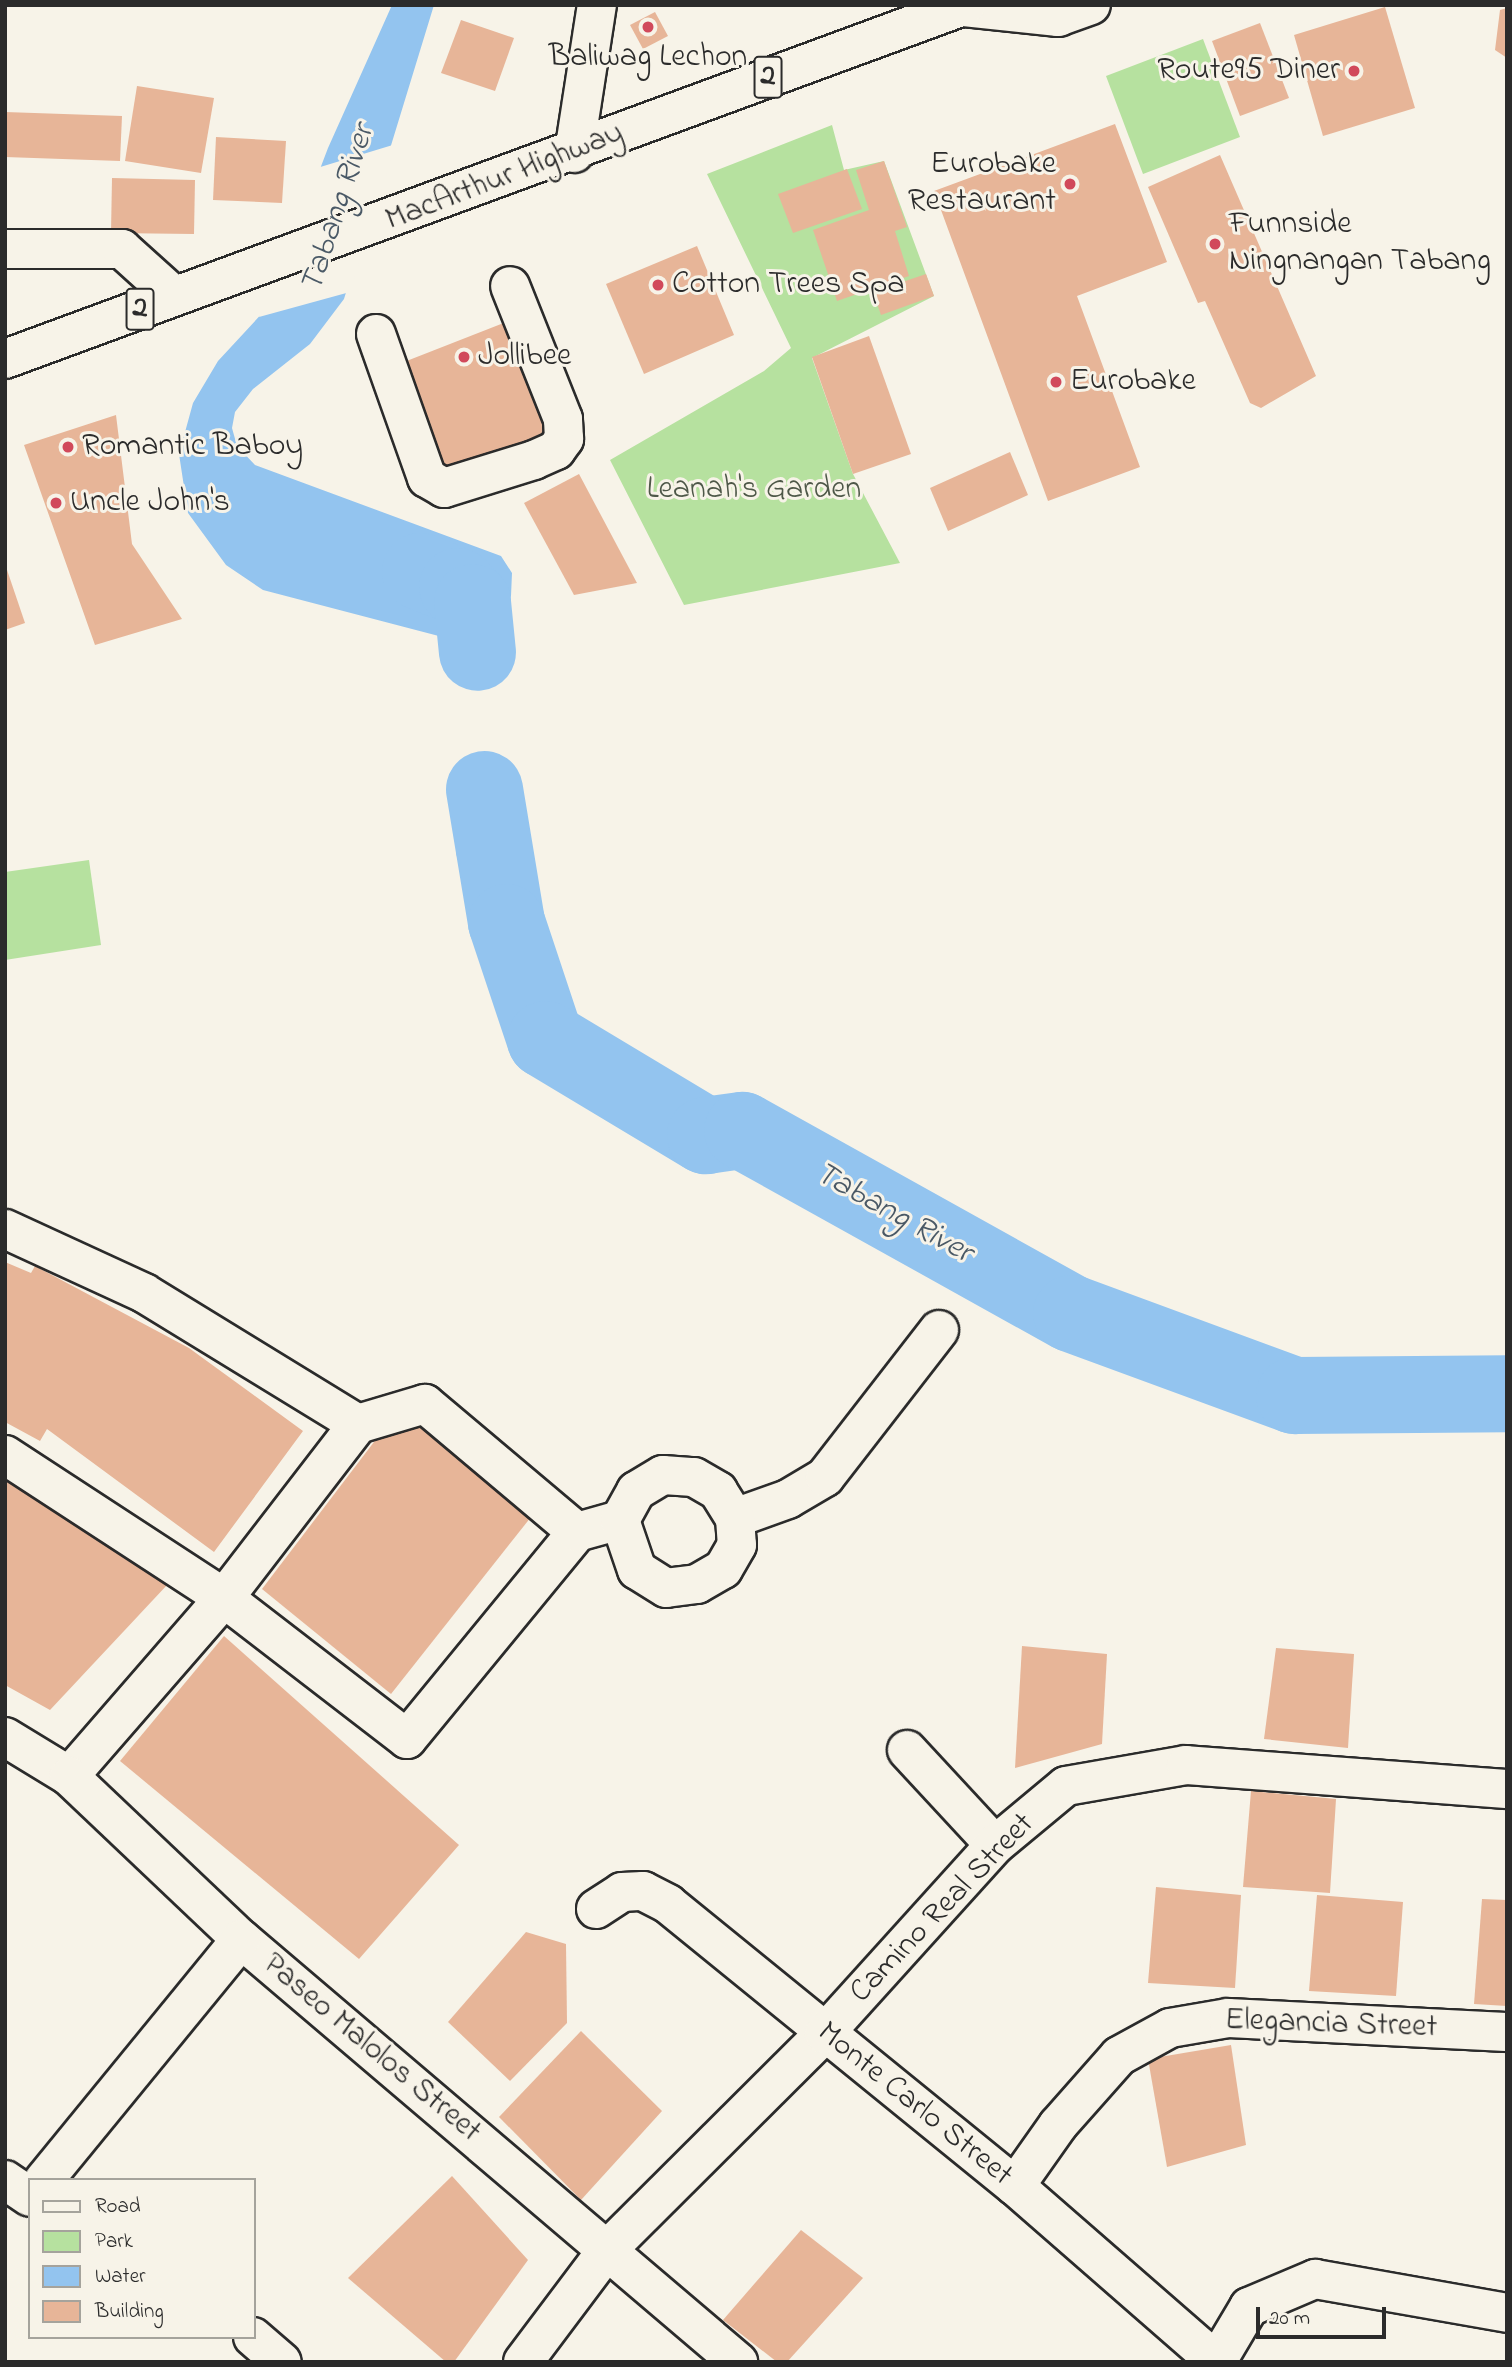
<!DOCTYPE html>
<html>
<head>
<meta charset="utf-8">
<style>
	body { margin:0 }
	#map { position:relative; width:1512px; height:2367px; overflow:hidden; background:#f7f3e8; font-family:"Indie Flower",sans-serif }
	div>[style] { position:absolute }
	.green>* { inset:0; background:#b6e19f }
	.water>* { inset:0; background:#93c4ef }
	.pier>* { inset:0; background:#f7f3e8 }
	.river>* { height:77px; margin:-38.5px; padding:0 38.5px; transform-origin:38.5px; border-radius:38.5px; background:#93c4ef }
	.building>* { inset:0; background:#e7b598 }
	.roads { filter:drop-shadow(2px 0 #2b2b2b) drop-shadow(-2px 0 #2b2b2b) drop-shadow(0 2px #2b2b2b) drop-shadow(0 -2px #2b2b2b) }
	.minor>* { height:38px; margin:-19px; padding:0 19px; transform-origin:19px; border-radius:19px; background:#f7f3e8 }
	.highway>* { height:38px; margin:-19px; padding:0 19px; transform-origin:19px; border-radius:19px; background:#f7f3e8 }
	.dots>* { width:19px; height:19px; translate:-50% -50%; box-sizing:border-box; border:4px solid #f7f3e8; border-radius:50% }
	span { translate:-50% -50%; white-space:nowrap; text-align:center; line-height:1.15; -webkit-text-stroke:6px #f7f3e8; paint-order:stroke }
	.shield-label span { padding:2px 5px; background:#f7f3e8; border:2px solid; border-radius:5px; -webkit-text-stroke-width:0 }
	.shield-label { font-size:30px; color:#2b2b2b; font-weight:700 }
	.poi-label { font-size:32px; color:#2b2b2b }
	.right { translate:-100% -50%; text-align:right }
	.left { translate:0 -50%; text-align:left }
	.street-label { font-size:32px; color:#2b2b2b }
	.park-label { font-size:32px; color:#4e5848 }
	.water-label { font-size:33px; color:#4a5966; font-style:italic }
	.frame { position:absolute; inset:0; border:7px solid #2b2b2b; pointer-events:none }
	.legend { position:absolute; left:28px; top:2178px; width:228px; height:161px; box-sizing:border-box; background:#f7f3e8; border:2px solid #a5a39c; margin:0; padding:9px 12px; list-style:none; font-size:21px; color:#2b2b2b }
	.legend li { display:flex; align-items:center; gap:14px; height:35px }
	.legend b { width:35px; border:2px solid #a5a39c }
	.scale { position:absolute; left:1256px; top:2307px; width:130px; height:32px; box-sizing:border-box; border:4px solid #2b2b2b; border-top:0; padding-left:9px; font-size:21px; line-height:24px; white-space:nowrap; color:#2b2b2b; -webkit-text-stroke:5px #f7f3e8; paint-order:stroke }
</style>
</head>
<body>
<div id="map">
	<div class="green">
		<div style="clip-path:polygon(1203px 39px,1240px 137px,1143px 174px,1106px 76px)"></div>
		<div style="clip-path:polygon(832px 125px,844px 170px,884px 161px,934px 296px,812px 358px,853px 474px,900px 563px,684px 605px,610px 460px,764px 371px,791px 348px,707px 174px)"></div>
		<div style="clip-path:polygon(89px 860px,101px 945px,5px 960px,5px 872px)"></div>
	</div>
	<div class="water">
		<div style="clip-path:polygon(392px 5px,434px 5px,344px 299px,310px 344px,253px 389px,235px 412px,232px 428px,237px 446px,255px 465px,501px 556px,512px 573px,511px 596px,477px 646px,263px 590px,226px 565px,188px 513px,179px 454px,193px 403px,218px 361px,267px 308px,328px 148px)"></div>
		<div style="clip-path:polygon(484px 789px,508px 808px,528px 889px,520px 912px,532px 924px,546px 986px,561px 987px,558px 1016px,588px 1028px,596px 1042px,626px 1048px,749px 1130px,698px 1133px,646px 1098px,616px 1097px,612px 1076px,589px 1072px,537px 1029px,525px 1002px,532px 988px,517px 970px,514px 934px,502px 916px,470px 906px,456px 853px,460px 812px)"></div>
	</div>
	<div class="pier">
		<div style="clip-path:polygon(396px 144px,350px 292px,259px 317px,317px 168px)"></div>
	</div>
	<div class="river">
		<div style="left:420px;top:571px;width:40px;rotate:22deg"></div>
		<div style="left:457px;top:586px;width:22px;rotate:47deg"></div>
		<div style="left:472px;top:602px;width:50px;rotate:84.3deg"></div>
		<div style="left:484px;top:789px;width:135px;rotate:80.6deg"></div>
		<div style="left:506px;top:922px;width:123px;rotate:71.6deg"></div>
		<div style="left:545px;top:1039px;width:187px;rotate:31deg"></div>
		<div style="left:705px;top:1135px;width:37px;rotate:-8deg"></div>
		<div style="left:742px;top:1130px;width:376px;rotate:29.1deg"></div>
		<div style="left:1071px;top:1313px;width:238px;rotate:20.2deg"></div>
		<div style="left:1294px;top:1395px;width:213px;rotate:-0.5deg"></div>
	</div>
	<div class="building">
		<div style="clip-path:polygon(1385px 7px,1415px 108px,1323px 136px,1294px 35px)"></div>
		<div style="clip-path:polygon(1507px 8px,1507px 58px,1495px 50px,1500px 10px)"></div>
		<div style="clip-path:polygon(655px 12px,668px 36px,643px 49px,630px 25px)"></div>
		<div style="clip-path:polygon(461px 20px,514px 38px,495px 91px,441px 73px)"></div>
		<div style="clip-path:polygon(1260px 23px,1289px 98px,1240px 116px,1212px 41px)"></div>
		<div style="clip-path:polygon(137px 86px,214px 98px,201px 173px,125px 161px)"></div>
		<div style="clip-path:polygon(5px 112px,122px 116px,120px 161px,5px 157px)"></div>
		<div style="clip-path:polygon(1115px 124px,1167px 262px,1077px 296px,1140px 467px,1048px 501px,934px 191px)"></div>
		<div style="clip-path:polygon(216px 137px,286px 141px,282px 203px,213px 200px)"></div>
		<div style="clip-path:polygon(1220px 155px,1316px 376px,1261px 408px,1250px 403px,1205px 301px,1198px 303px,1148px 187px)"></div>
		<div style="clip-path:polygon(884px 161px,907px 227px,895px 231px,909px 276px,837px 301px,813px 230px,869px 210px,856px 170px)"></div>
		<div style="clip-path:polygon(847px 169px,862px 209px,793px 233px,778px 194px)"></div>
		<div style="clip-path:polygon(112px 178px,195px 180px,194px 234px,111px 233px)"></div>
		<div style="clip-path:polygon(697px 246px,734px 335px,644px 374px,606px 284px)"></div>
		<div style="clip-path:polygon(926px 274px,934px 296px,881px 315px,873px 292px)"></div>
		<div style="clip-path:polygon(511px 320px,557px 437px,450px 479px,404px 362px)"></div>
		<div style="clip-path:polygon(869px 336px,911px 454px,853px 474px,812px 357px)"></div>
		<div style="clip-path:polygon(116px 415px,132px 544px,182px 619px,95px 645px,24px 445px)"></div>
		<div style="clip-path:polygon(1010px 452px,1028px 495px,948px 531px,930px 488px)"></div>
		<div style="clip-path:polygon(579px 474px,637px 583px,574px 595px,524px 503px)"></div>
		<div style="clip-path:polygon(5px 564px,25px 623px,5px 630px)"></div>
		<div style="clip-path:polygon(5px 1262px,31px 1273px,35px 1266px,189px 1348px,303px 1431px,214px 1552px,47px 1429px,40px 1441px,5px 1422px)"></div>
		<div style="clip-path:polygon(423px 1423px,531px 1517px,391px 1694px,262px 1589px,377px 1438px)"></div>
		<div style="clip-path:polygon(5px 1479px,168px 1584px,50px 1710px,5px 1685px)"></div>
		<div style="clip-path:polygon(224px 1636px,459px 1845px,359px 1959px,120px 1761px)"></div>
		<div style="clip-path:polygon(1022px 1646px,1107px 1654px,1102px 1744px,1015px 1768px)"></div>
		<div style="clip-path:polygon(1276px 1648px,1354px 1654px,1348px 1748px,1264px 1739px)"></div>
		<div style="clip-path:polygon(1251px 1791px,1336px 1799px,1330px 1893px,1243px 1887px)"></div>
		<div style="clip-path:polygon(1156px 1887px,1241px 1895px,1235px 1988px,1148px 1983px)"></div>
		<div style="clip-path:polygon(1317px 1895px,1403px 1902px,1396px 1996px,1309px 1991px)"></div>
		<div style="clip-path:polygon(1482px 1899px,1507px 1900px,1507px 2006px,1474px 2004px)"></div>
		<div style="clip-path:polygon(526px 1932px,566px 1944px,567px 2023px,510px 2081px,448px 2022px)"></div>
		<div style="clip-path:polygon(581px 2031px,662px 2111px,581px 2200px,499px 2117px)"></div>
		<div style="clip-path:polygon(1231px 2045px,1246px 2145px,1167px 2167px,1148px 2059px)"></div>
		<div style="clip-path:polygon(452px 2176px,528px 2260px,454px 2362px,446px 2362px,348px 2278px)"></div>
		<div style="clip-path:polygon(801px 2230px,863px 2278px,787px 2362px,777px 2362px,723px 2320px)"></div>
	</div>
	<div class="roads">
		<div class="minor">
			<div style="left:574px;top:153px;width:150px;rotate:-81.2deg"></div>
			<div style="left:5px;top:249px;width:117px"></div>
			<div style="left:122px;top:249px;width:70px;rotate:42.1deg"></div>
			<div style="left:376px;top:334px;width:153px;rotate:70.5deg"></div>
			<div style="left:427px;top:478px;width:20px;rotate:30deg"></div>
			<div style="left:444px;top:488px;width:94px;rotate:-17.3deg"></div>
			<div style="left:534px;top:460px;width:24px;rotate:-24deg"></div>
			<div style="left:556px;top:450px;width:14px;rotate:-54deg"></div>
			<div style="left:564px;top:439px;width:20px;rotate:-93deg"></div>
			<div style="left:563px;top:419px;width:143px;rotate:-111.7deg"></div>
			<div style="left:5px;top:1229px;width:153px;rotate:24.7deg"></div>
			<div style="left:144px;top:1293px;width:251px;rotate:31.5deg"></div>
			<div style="left:358px;top:1424px;width:220px;rotate:127.6deg"></div>
			<div style="left:224px;top:1598px;width:236px;rotate:131deg"></div>
			<div style="left:5px;top:1455px;width:262px;rotate:33.1deg"></div>
			<div style="left:224px;top:1598px;width:231px;rotate:37.6deg"></div>
			<div style="left:407px;top:1739px;width:268px;rotate:-50.6deg"></div>
			<div style="left:577px;top:1532px;width:199px;rotate:-139.9deg"></div>
			<div style="left:425px;top:1404px;width:70px;rotate:163.4deg"></div>
			<div style="left:735px;top:1518px;width:56px;rotate:-19.7deg"></div>
			<div style="left:788px;top:1499px;width:43px;rotate:-30.7deg"></div>
			<div style="left:825px;top:1477px;width:186px;rotate:-52.2deg"></div>
			<div style="left:577px;top:1532px;width:45px;rotate:-15.6deg"></div>
			<div style="left:620px;top:1520px;width:33px;rotate:-61deg"></div>
			<div style="left:636px;top:1491px;width:31px;rotate:-31deg"></div>
			<div style="left:663px;top:1475px;width:31px;rotate:4deg"></div>
			<div style="left:694px;top:1477px;width:28px;rotate:30deg"></div>
			<div style="left:718px;top:1491px;width:32px;rotate:58deg"></div>
			<div style="left:735px;top:1518px;width:27px;rotate:86deg"></div>
			<div style="left:737px;top:1545px;width:28px;rotate:120deg"></div>
			<div style="left:723px;top:1569px;width:30px;rotate:150deg"></div>
			<div style="left:697px;top:1584px;width:31px;rotate:173deg"></div>
			<div style="left:666px;top:1588px;width:34px;rotate:-148deg"></div>
			<div style="left:637px;top:1570px;width:53px;rotate:-108.8deg"></div>
			<div style="left:5px;top:1737px;width:75px;rotate:31.4deg"></div>
			<div style="left:69px;top:1776px;width:237px;rotate:43.5deg"></div>
			<div style="left:241px;top:1939px;width:653px;rotate:40.4deg"></div>
			<div style="left:907px;top:1750px;width:129px;rotate:47.2deg"></div>
			<div style="left:596px;top:1909px;width:31px;rotate:-33deg"></div>
			<div style="left:622px;top:1892px;width:21px;rotate:-3deg"></div>
			<div style="left:643px;top:1891px;width:28px;rotate:27deg"></div>
			<div style="left:668px;top:1904px;width:447px;rotate:39.1deg"></div>
			<div style="left:1015px;top:2186px;width:268px;rotate:41.1deg"></div>
			<div style="left:5px;top:2180px;width:30px;rotate:34deg"></div>
			<div style="left:44px;top:2180px;width:311px;rotate:-50.7deg"></div>
			<div style="left:1015px;top:2186px;width:75px;rotate:-54.8deg"></div>
			<div style="left:1058px;top:2125px;width:92px;rotate:-48.5deg"></div>
			<div style="left:1119px;top:2056px;width:58px;rotate:-28.8deg"></div>
			<div style="left:1170px;top:2028px;width:59px;rotate:-9.8deg"></div>
			<div style="left:1228px;top:2018px;width:279px;rotate:2.9deg"></div>
			<div style="left:253px;top:2337px;width:38px;rotate:41deg"></div>
			<div style="left:1217px;top:2361px;width:63px;rotate:-59.3deg"></div>
			<div style="left:1249px;top:2307px;width:72px;rotate:-23deg"></div>
			<div style="left:1315px;top:2279px;width:195px;rotate:10deg"></div>
			<div style="left:523px;top:2362px;width:140px;rotate:-53.1deg"></div>
			<div style="left:607px;top:2250px;width:306px;rotate:-44.9deg"></div>
			<div style="left:824px;top:2034px;width:255px;rotate:-47.9deg"></div>
			<div style="left:995px;top:1845px;width:92px;rotate:-39.7deg"></div>
			<div style="left:1066px;top:1786px;width:122px;rotate:-9.9deg"></div>
			<div style="left:1186px;top:1765px;width:322px;rotate:4.3deg"></div>
		</div>
		<div class="highway">
			<div style="left:964px;top:7px;width:95px;rotate:6.1deg"></div>
			<div style="left:1058px;top:17px;width:35px;rotate:-20deg"></div>
			<div style="left:5px;top:359px;width:1024px;rotate:-20.22deg"></div>
		</div>
	</div>
	<div class="dots">
		<div style="left:648px;top:27px;background:#d1495b"></div>
		<div style="left:1354px;top:71px;background:#d1495b"></div>
		<div style="left:1070px;top:184px;background:#d1495b"></div>
		<div style="left:1215px;top:244px;background:#d1495b"></div>
		<div style="left:658px;top:285px;background:#d1495b"></div>
		<div style="left:464px;top:357px;background:#d1495b"></div>
		<div style="left:1056px;top:382px;background:#d1495b"></div>
		<div style="left:68px;top:447px;background:#d1495b"></div>
		<div style="left:56px;top:503px;background:#d1495b"></div>
	</div>
	<div class="shield-label">
		<span style="left:768px;top:77px">2</span>
		<span style="left:140px;top:309px">2</span>
	</div>
	<div class="poi-label">
		<span style="left:648px;top:58px">Baliwag Lechon</span>
		<span class="right" style="left:1340px;top:71px">Route95 Diner</span>
		<span class="right" style="left:1056px;top:184px">Eurobake<br>Restaurant</span>
		<span class="left" style="left:1229px;top:244px">Funnside<br>Ningnangan Tabang</span>
		<span class="left" style="left:672px;top:285px">Cotton Trees Spa</span>
		<span class="left" style="left:478px;top:357px">Jollibee</span>
		<span class="left" style="left:1070px;top:382px">Eurobake</span>
		<span class="left" style="left:82px;top:447px">Romantic Baboy</span>
		<span class="left" style="left:70px;top:503px">Uncle John's</span>
	</div>
	<div class="street-label">
		<span style="left:505px;top:178px;rotate:-21deg">MacArthur Highway</span>
		<span style="left:943px;top:1909px;rotate:-46deg">Camino Real Street</span>
		<span style="left:1331px;top:2025px;rotate:2deg">Elegancia Street</span>
		<span style="left:371px;top:2049px;rotate:40deg">Paseo Malolos Street</span>
		<span style="left:914px;top:2105px;rotate:39deg">Monte Carlo Street</span>
	</div>
	<div class="park-label">
		<span style="left:754px;top:490px">Leanah's Garden</span>
	</div>
	<div class="water-label">
		<span style="left:339px;top:209px;rotate:-72deg">Tabang River</span>
		<span style="left:893px;top:1214px;rotate:29deg">Tabang River</span>
	</div>
	<div class="frame"></div>
	<ul class="legend">
	<li><b style="height:9px;background:#f7f3e8"></b>Road</li>
	<li><b style="height:19px;background:#b6e19f"></b>Park</li>
	<li><b style="height:19px;background:#93c4ef"></b>Water</li>
	<li><b style="height:19px;background:#e7b598"></b>Building</li>
	</ul>
	<div class="scale">20 m</div>
</div>
</body>
</html>
